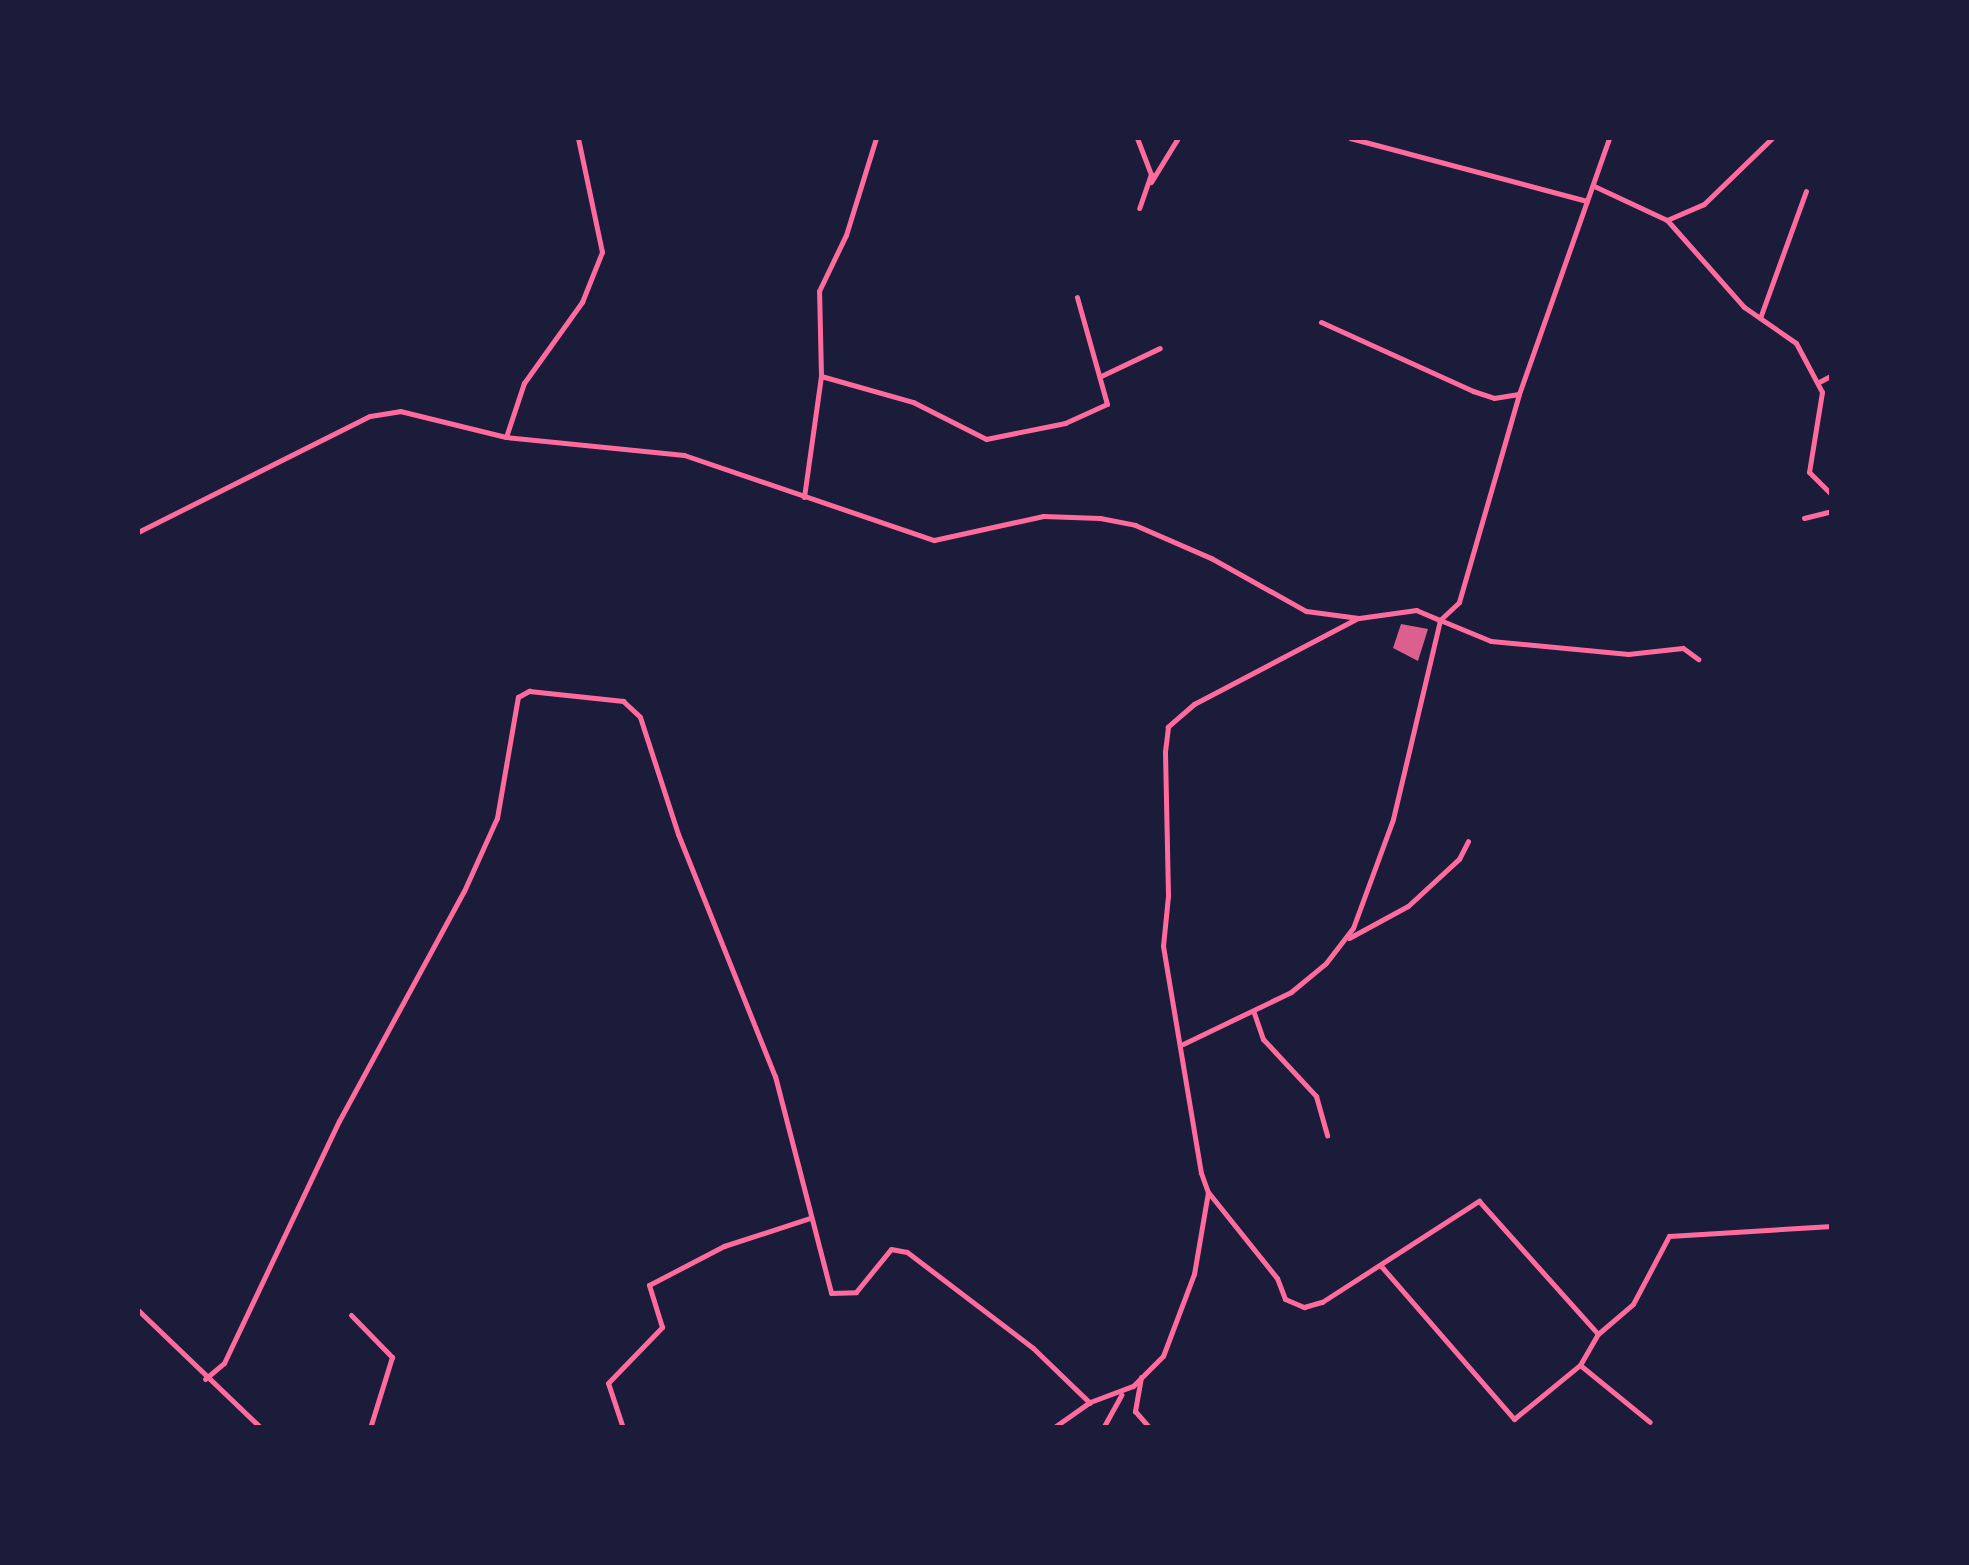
<!DOCTYPE html>
<html>
<head>
<meta charset="utf-8">
<style>
	body { margin:0 }
	#map { position:relative; width:1969px; height:1565px; overflow:hidden; background:#1b1b3a; font-family:"Roboto Condensed",sans-serif }
	div>[style] { position:absolute }
	.building>* { inset:0; background:#dd5f8e }
	.minor>* { height:5px; margin:-2.5px; padding:0 2.5px; transform-origin:2.5px; border-radius:2.5px; background:#ff6b9d }
	span { translate:-50% -50%; white-space:nowrap; text-align:center; line-height:1.15; -webkit-text-stroke:8px #1b1b3a; paint-order:stroke }
	.frame { position:absolute; inset:0; border:140px solid #1b1b3a; pointer-events:none }
</style>
</head>
<body>
<div id="map">
	<div class="building">
		<div style="clip-path:polygon(1401px 624px,1428px 629px,1418px 661px,1393px 648px)"></div>
	</div>
	<div class="minor">
		<div style="left:1137px;top:138px;width:39px;rotate:69deg"></div>
		<div style="left:1151px;top:174px;width:36px;rotate:109deg"></div>
		<div style="left:1350px;top:138px;width:245px;rotate:14.9deg"></div>
		<div style="left:1151px;top:182px;width:52px;rotate:-58.5deg"></div>
		<div style="left:1594px;top:186px;width:81px;rotate:25deg"></div>
		<div style="left:1667px;top:220px;width:116px;rotate:48.5deg"></div>
		<div style="left:1744px;top:307px;width:63px;rotate:34.7deg"></div>
		<div style="left:1796px;top:343px;width:55px;rotate:62deg"></div>
		<div style="left:1822px;top:392px;width:81px;rotate:99.2deg"></div>
		<div style="left:1809px;top:472px;width:33px;rotate:45deg"></div>
		<div style="left:1667px;top:220px;width:40px;rotate:-23.4deg"></div>
		<div style="left:1704px;top:204px;width:95px;rotate:-44.1deg"></div>
		<div style="left:1760px;top:318px;width:135px;rotate:-70.1deg"></div>
		<div style="left:1321px;top:322px;width:167px;rotate:24.4deg"></div>
		<div style="left:1473px;top:391px;width:22px;rotate:18deg"></div>
		<div style="left:1494px;top:398px;width:25px;rotate:-9deg"></div>
		<div style="left:821px;top:376px;width:96px;rotate:15.8deg"></div>
		<div style="left:913px;top:402px;width:82px;rotate:26.9deg"></div>
		<div style="left:986px;top:439px;width:81px;rotate:-11.4deg"></div>
		<div style="left:1065px;top:423px;width:46px;rotate:-24.3deg"></div>
		<div style="left:1107px;top:404px;width:111px;rotate:-105.7deg"></div>
		<div style="left:1101px;top:376px;width:65px;rotate:-25.4deg"></div>
		<div style="left:1819px;top:382px;width:15px;rotate:-28deg"></div>
		<div style="left:506px;top:437px;width:57px;rotate:-71.6deg"></div>
		<div style="left:524px;top:383px;width:100px;rotate:-54.4deg"></div>
		<div style="left:582px;top:302px;width:54px;rotate:-68.2deg"></div>
		<div style="left:602px;top:252px;width:116px;rotate:-101.9deg"></div>
		<div style="left:804px;top:497px;width:122px;rotate:-82deg"></div>
		<div style="left:821px;top:376px;width:85px;rotate:-91.3deg"></div>
		<div style="left:819px;top:291px;width:62px;rotate:-64.3deg"></div>
		<div style="left:846px;top:235px;width:102px;rotate:-72.8deg"></div>
		<div style="left:1804px;top:518px;width:29px;rotate:-14deg"></div>
		<div style="left:138px;top:532px;width:259px;rotate:-26.6deg"></div>
		<div style="left:370px;top:416px;width:30px;rotate:-9deg"></div>
		<div style="left:400px;top:411px;width:109px;rotate:13.8deg"></div>
		<div style="left:506px;top:437px;width:179px;rotate:5.8deg"></div>
		<div style="left:684px;top:455px;width:264px;rotate:18.8deg"></div>
		<div style="left:934px;top:540px;width:112px;rotate:-12.4deg"></div>
		<div style="left:1043px;top:516px;width:57px;rotate:2deg"></div>
		<div style="left:1100px;top:518px;width:36px;rotate:11deg"></div>
		<div style="left:1135px;top:525px;width:83px;rotate:23.5deg"></div>
		<div style="left:1211px;top:558px;width:109px;rotate:29.2deg"></div>
		<div style="left:1306px;top:611px;width:53px;rotate:7.5deg"></div>
		<div style="left:1359px;top:618px;width:58px;rotate:-8deg"></div>
		<div style="left:1416px;top:610px;width:26px;rotate:23deg"></div>
		<div style="left:1440px;top:620px;width:26px;rotate:-43deg"></div>
		<div style="left:1459px;top:602px;width:216px;rotate:-73.9deg"></div>
		<div style="left:1519px;top:394px;width:271px;rotate:-70.6deg"></div>
		<div style="left:1356px;top:619px;width:183px;rotate:152.3deg"></div>
		<div style="left:1194px;top:704px;width:35px;rotate:139deg"></div>
		<div style="left:1168px;top:727px;width:25px;rotate:97deg"></div>
		<div style="left:1165px;top:752px;width:144px;rotate:88.8deg"></div>
		<div style="left:1168px;top:896px;width:50px;rotate:95.7deg"></div>
		<div style="left:1163px;top:946px;width:230px;rotate:80.5deg"></div>
		<div style="left:1201px;top:1173px;width:20px;rotate:70deg"></div>
		<div style="left:1208px;top:1192px;width:110px;rotate:51.3deg"></div>
		<div style="left:1277px;top:1278px;width:22px;rotate:69deg"></div>
		<div style="left:1285px;top:1299px;width:21px;rotate:23deg"></div>
		<div style="left:1304px;top:1307px;width:19px;rotate:-16deg"></div>
		<div style="left:1322px;top:1302px;width:187px;rotate:-32.8deg"></div>
		<div style="left:1479px;top:1201px;width:178px;rotate:48.2deg"></div>
		<div style="left:1598px;top:1334px;width:46px;rotate:-40.6deg"></div>
		<div style="left:1633px;top:1304px;width:77px;rotate:-62.1deg"></div>
		<div style="left:1669px;top:1236px;width:163px;rotate:-3.5deg"></div>
		<div style="left:1349px;top:938px;width:67px;rotate:-28.5deg"></div>
		<div style="left:1408px;top:906px;width:69px;rotate:-42.7deg"></div>
		<div style="left:1459px;top:859px;width:20px;rotate:-63deg"></div>
		<div style="left:1254px;top:1013px;width:28px;rotate:71deg"></div>
		<div style="left:1263px;top:1039px;width:78px;rotate:47.1deg"></div>
		<div style="left:1316px;top:1096px;width:41px;rotate:74.2deg"></div>
		<div style="left:1183px;top:1044px;width:120px;rotate:-25.7deg"></div>
		<div style="left:1291px;top:992px;width:45px;rotate:-39.6deg"></div>
		<div style="left:1326px;top:963px;width:44px;rotate:-52.4deg"></div>
		<div style="left:1353px;top:928px;width:116px;rotate:-69.8deg"></div>
		<div style="left:1393px;top:819px;width:204px;rotate:-76.7deg"></div>
		<div style="left:1440px;top:620px;width:55px;rotate:22.4deg"></div>
		<div style="left:1491px;top:641px;width:138px;rotate:5.4deg"></div>
		<div style="left:1628px;top:654px;width:55px;rotate:-6.2deg"></div>
		<div style="left:1683px;top:648px;width:19px;rotate:36deg"></div>
		<div style="left:1381px;top:1266px;width:203px;rotate:49deg"></div>
		<div style="left:1514px;top:1419px;width:85px;rotate:-39.3deg"></div>
		<div style="left:1580px;top:1365px;width:36px;rotate:-60deg"></div>
		<div style="left:138px;top:1310px;width:170px;rotate:43.8deg"></div>
		<div style="left:351px;top:1315px;width:59px;rotate:45.7deg"></div>
		<div style="left:392px;top:1357px;width:74px;rotate:107.2deg"></div>
		<div style="left:1580px;top:1365px;width:90px;rotate:39.2deg"></div>
		<div style="left:1141px;top:1377px;width:35px;rotate:100deg"></div>
		<div style="left:1135px;top:1411px;width:23px;rotate:49deg"></div>
		<div style="left:205px;top:1379px;width:25px;rotate:-40deg"></div>
		<div style="left:224px;top:1363px;width:268px;rotate:-64.6deg"></div>
		<div style="left:339px;top:1121px;width:262px;rotate:-61.5deg"></div>
		<div style="left:464px;top:891px;width:80px;rotate:-65.7deg"></div>
		<div style="left:497px;top:818px;width:123px;rotate:-80.2deg"></div>
		<div style="left:518px;top:697px;width:13px;rotate:-29deg"></div>
		<div style="left:529px;top:691px;width:95px;rotate:6.1deg"></div>
		<div style="left:623px;top:701px;width:23px;rotate:43deg"></div>
		<div style="left:640px;top:717px;width:123px;rotate:72deg"></div>
		<div style="left:678px;top:834px;width:261px;rotate:68.2deg"></div>
		<div style="left:775px;top:1076px;width:224px;rotate:75.5deg"></div>
		<div style="left:831px;top:1293px;width:25px;rotate:-2deg"></div>
		<div style="left:856px;top:1292px;width:55px;rotate:-50.9deg"></div>
		<div style="left:891px;top:1249px;width:16px;rotate:11deg"></div>
		<div style="left:907px;top:1252px;width:158px;rotate:37.3deg"></div>
		<div style="left:1033px;top:1348px;width:79px;rotate:44deg"></div>
		<div style="left:623px;top:1428px;width:47px;rotate:-108.4deg"></div>
		<div style="left:608px;top:1383px;width:78px;rotate:-46deg"></div>
		<div style="left:662px;top:1327px;width:44px;rotate:-107.2deg"></div>
		<div style="left:649px;top:1285px;width:85px;rotate:-27.5deg"></div>
		<div style="left:724px;top:1246px;width:90px;rotate:-18deg"></div>
		<div style="left:1053px;top:1428px;width:45px;rotate:-35.1deg"></div>
		<div style="left:1090px;top:1402px;width:46px;rotate:-20.4deg"></div>
		<div style="left:1133px;top:1386px;width:42px;rotate:-45deg"></div>
		<div style="left:1163px;top:1356px;width:88px;rotate:-69.3deg"></div>
		<div style="left:1194px;top:1274px;width:83px;rotate:-80.3deg"></div>
		<div style="left:1103px;top:1428px;width:38px;rotate:-61deg"></div>
	</div>
	<div class="frame"></div>
</div>
</body>
</html>
